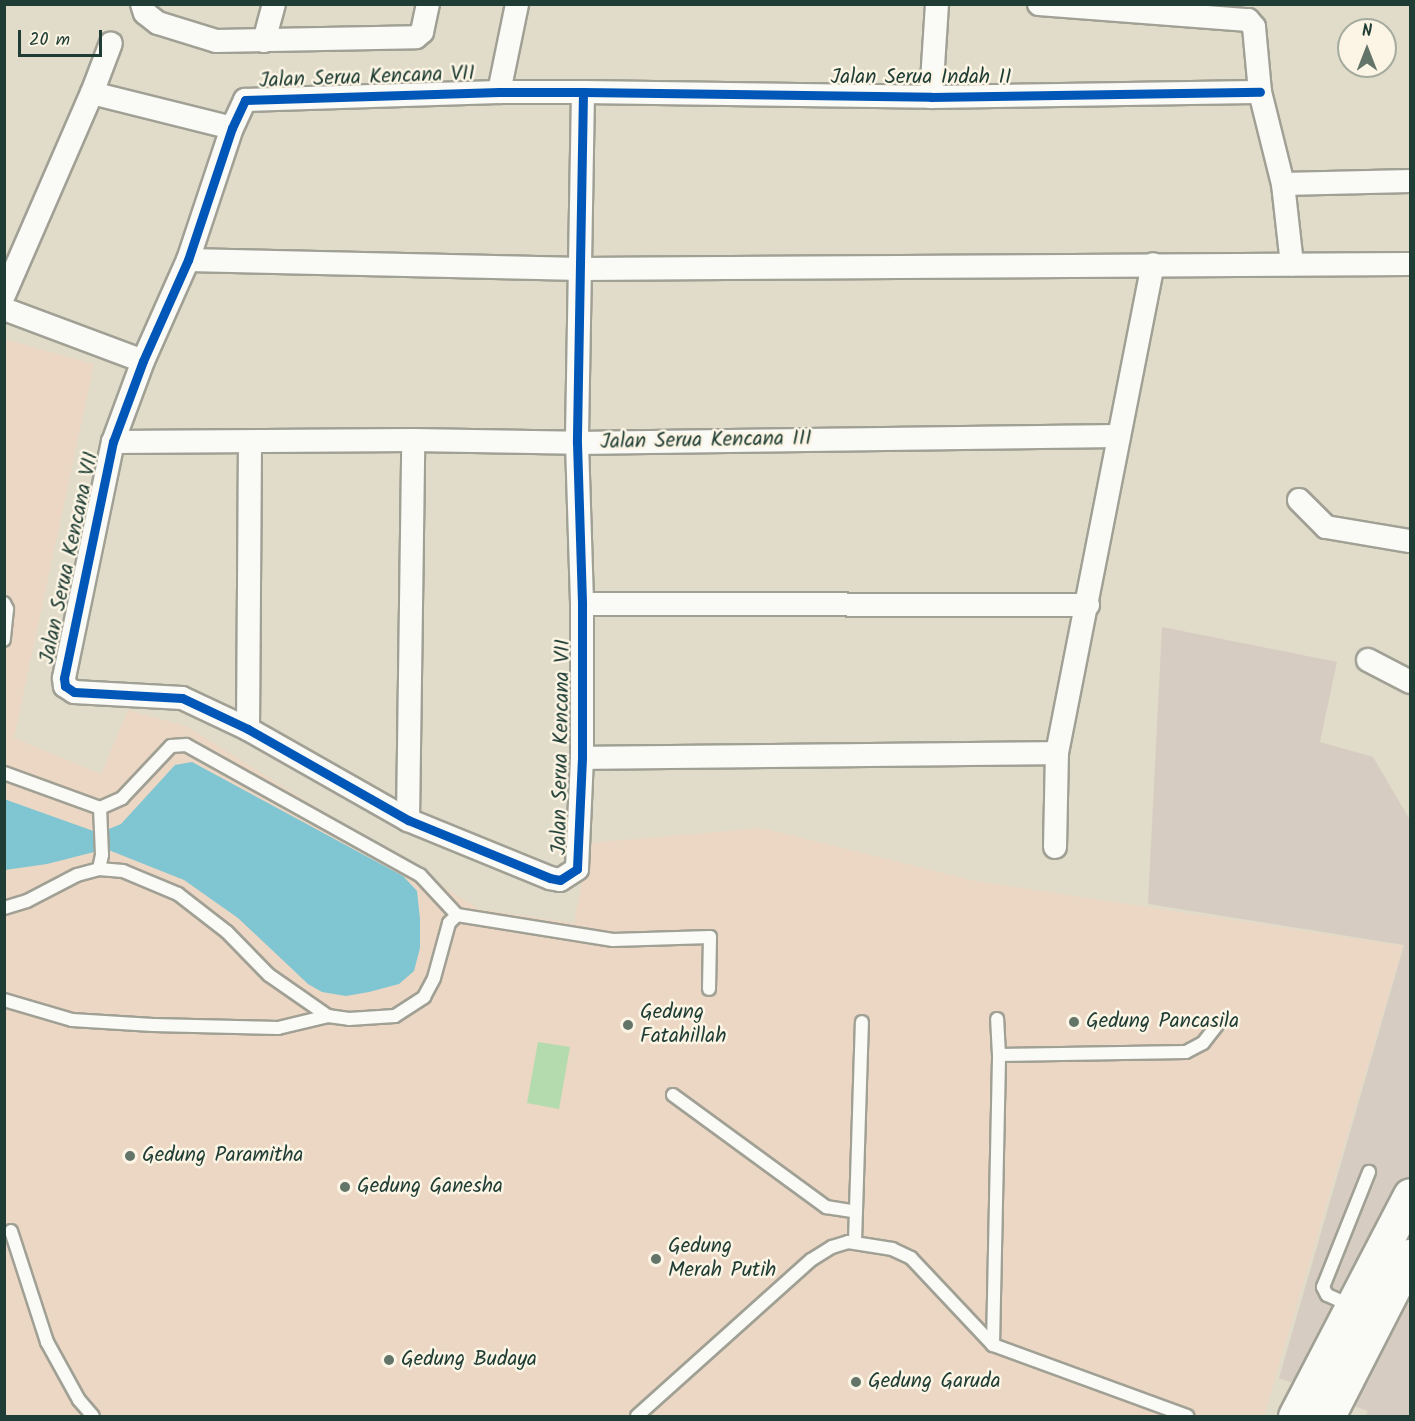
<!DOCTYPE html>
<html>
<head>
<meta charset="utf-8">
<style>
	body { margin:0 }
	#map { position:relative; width:1415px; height:1421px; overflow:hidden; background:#e1dbc9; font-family:Kalam,sans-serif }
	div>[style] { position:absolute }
	.built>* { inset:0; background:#ebd7c3 }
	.industrial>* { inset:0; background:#d7ccc1 }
	.green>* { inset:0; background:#b4dbae }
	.water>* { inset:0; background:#80c5d2 }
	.roads { filter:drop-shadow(2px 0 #a0a095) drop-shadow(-2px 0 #a0a095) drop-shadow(0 2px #a0a095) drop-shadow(0 -2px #a0a095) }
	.service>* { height:12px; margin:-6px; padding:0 6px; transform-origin:6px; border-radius:6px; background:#fafaf7 }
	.minor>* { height:22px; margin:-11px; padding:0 11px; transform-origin:11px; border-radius:11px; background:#fafaf7 }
	.trunk>* { height:33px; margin:-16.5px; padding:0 16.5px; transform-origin:16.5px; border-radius:16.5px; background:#fafaf7 }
	.cycleway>* { height:9px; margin:-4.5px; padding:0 4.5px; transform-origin:4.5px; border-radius:4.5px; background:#0057b8 }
	.dots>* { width:16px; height:16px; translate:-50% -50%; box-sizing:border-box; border:3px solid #fcf5e5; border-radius:50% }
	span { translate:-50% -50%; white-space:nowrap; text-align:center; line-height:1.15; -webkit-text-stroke:5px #fcf5e5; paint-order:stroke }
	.street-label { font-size:21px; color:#1f3d34 }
	.poi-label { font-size:21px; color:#1f3d34 }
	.left { translate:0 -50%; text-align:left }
	.frame { position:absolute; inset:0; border:6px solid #1f3d34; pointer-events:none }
	.north { position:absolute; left:1337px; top:18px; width:60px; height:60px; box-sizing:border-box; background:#fcf5e5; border:2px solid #a4ab9e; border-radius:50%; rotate:0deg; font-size:16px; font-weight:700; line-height:24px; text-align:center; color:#1f3d34 }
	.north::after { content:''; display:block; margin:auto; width:21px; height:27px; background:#637468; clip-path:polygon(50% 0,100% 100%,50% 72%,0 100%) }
	.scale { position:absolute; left:18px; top:30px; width:84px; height:27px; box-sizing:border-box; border:3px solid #1f3d34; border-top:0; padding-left:8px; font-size:18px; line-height:21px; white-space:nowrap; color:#1f3d34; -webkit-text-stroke:4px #fcf5e5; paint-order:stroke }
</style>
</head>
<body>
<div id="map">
	<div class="built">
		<div style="clip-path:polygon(4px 339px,94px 364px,14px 738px,101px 774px,128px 710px,186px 726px,479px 909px,574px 923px,589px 843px,762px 828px,976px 881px,1403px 946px,1264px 1416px,5px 1416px)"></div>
	</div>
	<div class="industrial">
		<div style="clip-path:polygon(1162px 627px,1337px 662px,1320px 742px,1373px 757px,1410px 820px,1410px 1416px,1366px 1416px,1368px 1411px,1279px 1378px,1404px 945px,1148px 904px)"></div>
	</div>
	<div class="green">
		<div style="clip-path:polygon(538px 1042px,570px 1047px,559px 1109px,527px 1103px)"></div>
	</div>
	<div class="water">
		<div style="clip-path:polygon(192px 762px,403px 876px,417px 891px,420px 919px,420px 948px,414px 971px,399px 984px,369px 992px,346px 996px,322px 992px,308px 984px,238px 918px,184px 880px,106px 849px,47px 864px,5px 870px,4px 799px,99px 833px,121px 824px,175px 765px)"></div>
	</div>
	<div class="roads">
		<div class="service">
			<div style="left:4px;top:603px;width:7px;rotate:63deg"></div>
			<div style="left:7px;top:609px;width:31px;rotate:96deg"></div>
			<div style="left:4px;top:773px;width:102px;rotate:20deg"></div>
			<div style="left:100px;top:808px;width:24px;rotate:-24deg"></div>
			<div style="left:122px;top:798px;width:71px;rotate:-46.7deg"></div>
			<div style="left:171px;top:746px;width:15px;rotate:-4deg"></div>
			<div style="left:186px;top:745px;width:268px;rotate:29.1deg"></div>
			<div style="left:420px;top:875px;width:54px;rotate:47.2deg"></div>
			<div style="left:99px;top:869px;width:14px;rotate:-78deg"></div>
			<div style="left:102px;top:855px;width:47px;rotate:-92.4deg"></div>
			<div style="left:4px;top:908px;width:24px;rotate:-17deg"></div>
			<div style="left:27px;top:901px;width:56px;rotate:-27.5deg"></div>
			<div style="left:77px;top:875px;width:23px;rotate:-15deg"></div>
			<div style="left:99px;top:869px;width:24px;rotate:5deg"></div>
			<div style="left:123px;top:871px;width:60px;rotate:22.7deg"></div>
			<div style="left:178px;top:894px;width:62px;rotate:37.8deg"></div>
			<div style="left:227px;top:932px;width:60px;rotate:45.7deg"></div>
			<div style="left:269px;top:975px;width:72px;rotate:34.8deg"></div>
			<div style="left:328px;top:1016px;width:21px;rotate:8deg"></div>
			<div style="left:349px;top:1019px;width:46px;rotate:-3.7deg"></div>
			<div style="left:395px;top:1016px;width:35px;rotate:-33deg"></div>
			<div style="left:424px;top:997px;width:21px;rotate:-62deg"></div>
			<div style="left:434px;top:978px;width:57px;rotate:-74.7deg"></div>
			<div style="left:449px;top:923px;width:11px;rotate:-45deg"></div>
			<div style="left:457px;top:915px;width:158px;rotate:9.1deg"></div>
			<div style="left:613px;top:940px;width:97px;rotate:-1.8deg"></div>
			<div style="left:710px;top:937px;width:52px;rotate:91.1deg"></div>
			<div style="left:4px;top:1000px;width:71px;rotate:16.4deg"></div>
			<div style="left:72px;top:1020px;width:81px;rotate:3.5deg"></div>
			<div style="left:153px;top:1025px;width:125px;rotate:1.4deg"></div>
			<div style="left:278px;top:1028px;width:51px;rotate:-13.5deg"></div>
			<div style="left:999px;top:1055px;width:187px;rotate:-0.9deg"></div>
			<div style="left:1186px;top:1052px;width:19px;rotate:-28deg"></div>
			<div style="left:1203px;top:1043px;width:24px;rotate:-52deg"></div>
			<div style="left:673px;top:1095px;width:190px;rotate:36.2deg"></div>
			<div style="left:826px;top:1207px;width:30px;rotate:9deg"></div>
			<div style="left:11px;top:1231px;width:117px;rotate:72deg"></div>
			<div style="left:47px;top:1342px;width:66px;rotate:61.1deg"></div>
			<div style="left:79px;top:1400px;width:21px;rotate:49deg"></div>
			<div style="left:855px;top:1242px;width:220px;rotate:-88.2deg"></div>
			<div style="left:1352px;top:1306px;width:27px;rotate:-156deg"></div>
			<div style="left:1327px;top:1295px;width:9px;rotate:-117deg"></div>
			<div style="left:1323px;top:1287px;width:124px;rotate:-68.2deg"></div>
			<div style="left:993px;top:1345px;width:290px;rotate:-88.8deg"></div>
			<div style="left:999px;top:1055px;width:36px;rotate:-93deg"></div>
			<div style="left:637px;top:1416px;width:234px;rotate:-41.9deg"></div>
			<div style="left:811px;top:1260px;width:25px;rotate:-32deg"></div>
			<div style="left:832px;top:1247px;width:17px;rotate:-17deg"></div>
			<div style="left:848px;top:1242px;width:45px;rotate:9deg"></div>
			<div style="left:892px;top:1249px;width:21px;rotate:25deg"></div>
			<div style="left:911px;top:1258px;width:120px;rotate:46.7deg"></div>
			<div style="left:993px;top:1345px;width:207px;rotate:20.1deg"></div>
		</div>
		<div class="minor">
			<div style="left:142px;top:4px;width:9px;rotate:72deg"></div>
			<div style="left:145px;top:13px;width:16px;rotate:38deg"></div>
			<div style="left:158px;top:23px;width:61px;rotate:17.2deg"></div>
			<div style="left:216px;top:41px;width:200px;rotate:-1.1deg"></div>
			<div style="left:416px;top:37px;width:8px;rotate:-40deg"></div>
			<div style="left:422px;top:32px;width:29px;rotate:-78deg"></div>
			<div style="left:1039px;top:4px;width:210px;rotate:4.4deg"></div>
			<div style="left:1248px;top:20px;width:9px;rotate:49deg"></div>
			<div style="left:1254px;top:27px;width:65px;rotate:84.7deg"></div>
			<div style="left:1260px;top:92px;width:95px;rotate:76deg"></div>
			<div style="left:1283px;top:184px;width:81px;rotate:83.6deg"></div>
			<div style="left:264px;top:41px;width:38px;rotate:-75deg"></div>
			<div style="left:499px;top:92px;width:90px;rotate:-78.4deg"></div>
			<div style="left:583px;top:92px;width:351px;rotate:91deg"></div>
			<div style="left:577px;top:443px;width:161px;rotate:88.2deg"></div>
			<div style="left:582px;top:604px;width:154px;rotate:90deg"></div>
			<div style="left:582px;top:758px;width:111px;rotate:92.6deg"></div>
			<div style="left:577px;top:869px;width:20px;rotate:147deg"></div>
			<div style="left:560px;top:880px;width:10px;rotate:-169deg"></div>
			<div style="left:550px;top:878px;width:153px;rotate:-157.8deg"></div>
			<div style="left:408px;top:820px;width:184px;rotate:-150.4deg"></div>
			<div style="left:248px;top:729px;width:73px;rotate:-154.8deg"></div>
			<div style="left:182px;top:698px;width:108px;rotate:-176.8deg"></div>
			<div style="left:74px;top:692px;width:11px;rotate:-146deg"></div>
			<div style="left:65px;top:686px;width:8px;rotate:-97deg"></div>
			<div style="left:64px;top:678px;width:241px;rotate:-78.3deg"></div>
			<div style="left:113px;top:442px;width:86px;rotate:-69.7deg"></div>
			<div style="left:143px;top:361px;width:111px;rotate:-66deg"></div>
			<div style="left:188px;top:260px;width:139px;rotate:-71.6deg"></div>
			<div style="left:232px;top:128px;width:31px;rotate:-65deg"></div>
			<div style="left:245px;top:100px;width:254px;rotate:-1.8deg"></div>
			<div style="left:499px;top:92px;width:84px"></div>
			<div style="left:583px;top:92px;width:348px;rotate:0.8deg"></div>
			<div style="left:931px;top:97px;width:329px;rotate:-0.9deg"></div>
			<div style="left:92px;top:93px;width:144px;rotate:14deg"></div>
			<div style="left:931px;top:97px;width:93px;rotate:-86.3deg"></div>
			<div style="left:1283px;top:184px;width:127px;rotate:-1.4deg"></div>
			<div style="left:188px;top:260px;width:393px;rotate:1.3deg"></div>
			<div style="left:581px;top:269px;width:829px;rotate:-0.35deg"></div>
			<div style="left:4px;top:295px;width:220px;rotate:-66.5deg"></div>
			<div style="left:92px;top:93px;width:53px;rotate:-69.2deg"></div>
			<div style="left:4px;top:309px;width:148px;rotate:20.5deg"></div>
			<div style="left:113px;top:442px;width:300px;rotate:-0.4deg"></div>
			<div style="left:413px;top:440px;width:164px;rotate:1deg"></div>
			<div style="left:577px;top:443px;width:542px;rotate:-0.74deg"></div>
			<div style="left:1299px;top:500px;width:38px;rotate:45deg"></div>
			<div style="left:1326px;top:527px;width:85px;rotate:9.5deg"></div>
			<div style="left:582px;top:604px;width:506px;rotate:0.11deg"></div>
			<div style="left:1368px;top:660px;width:47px;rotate:27.6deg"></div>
			<div style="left:248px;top:729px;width:286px;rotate:-89.6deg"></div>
			<div style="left:582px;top:758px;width:475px;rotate:-0.6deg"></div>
			<div style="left:408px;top:820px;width:380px;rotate:-89.2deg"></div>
			<div style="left:1055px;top:847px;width:94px;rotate:-88.8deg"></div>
			<div style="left:1057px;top:753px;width:498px;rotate:-78.9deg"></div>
		</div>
		<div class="trunk">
			<div style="left:1295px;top:1416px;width:249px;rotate:-62.5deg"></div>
			<div style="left:1328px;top:1416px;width:180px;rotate:-62.9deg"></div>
		</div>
	</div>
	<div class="cycleway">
		<div style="left:583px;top:92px;width:351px;rotate:91deg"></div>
		<div style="left:577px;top:443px;width:161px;rotate:88.2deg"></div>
		<div style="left:582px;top:604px;width:154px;rotate:90deg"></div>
		<div style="left:582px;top:758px;width:111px;rotate:92.6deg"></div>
		<div style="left:577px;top:869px;width:20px;rotate:147deg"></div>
		<div style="left:560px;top:880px;width:10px;rotate:-169deg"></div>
		<div style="left:550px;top:878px;width:153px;rotate:-157.8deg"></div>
		<div style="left:408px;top:820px;width:184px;rotate:-150.4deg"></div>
		<div style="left:248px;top:729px;width:73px;rotate:-154.8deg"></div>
		<div style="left:182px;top:698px;width:108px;rotate:-176.8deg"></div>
		<div style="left:74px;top:692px;width:11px;rotate:-146deg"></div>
		<div style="left:65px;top:686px;width:8px;rotate:-97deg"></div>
		<div style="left:64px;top:678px;width:241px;rotate:-78.3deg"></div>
		<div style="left:113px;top:442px;width:86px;rotate:-69.7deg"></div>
		<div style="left:143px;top:361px;width:111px;rotate:-66deg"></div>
		<div style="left:188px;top:260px;width:139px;rotate:-71.6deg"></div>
		<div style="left:232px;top:128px;width:31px;rotate:-65deg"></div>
		<div style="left:245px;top:100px;width:254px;rotate:-1.8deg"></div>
		<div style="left:499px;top:92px;width:84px"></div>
		<div style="left:583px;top:92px;width:348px;rotate:0.8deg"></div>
		<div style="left:931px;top:97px;width:329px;rotate:-0.9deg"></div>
	</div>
	<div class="dots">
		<div style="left:1074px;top:1022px;background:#637468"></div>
		<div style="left:628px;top:1025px;background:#637468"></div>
		<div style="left:130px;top:1156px;background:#637468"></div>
		<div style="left:345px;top:1187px;background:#637468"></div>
		<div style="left:656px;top:1259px;background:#637468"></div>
		<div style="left:389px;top:1360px;background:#637468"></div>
		<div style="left:856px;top:1382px;background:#637468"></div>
	</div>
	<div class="street-label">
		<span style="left:367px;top:78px;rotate:-2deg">Jalan Serua Kencana VII</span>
		<span style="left:921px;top:78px">Jalan Serua Indah II</span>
		<span style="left:706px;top:441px;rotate:-1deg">Jalan Serua Kencana III</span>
		<span style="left:70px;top:558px;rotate:-78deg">Jalan Serua Kencana VII</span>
		<span style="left:562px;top:747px;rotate:-89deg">Jalan Serua Kencana VII</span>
	</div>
	<div class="poi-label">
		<span class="left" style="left:640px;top:1025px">Gedung<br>Fatahillah</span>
		<span class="left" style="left:1086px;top:1022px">Gedung Pancasila</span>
		<span class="left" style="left:142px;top:1156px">Gedung Paramitha</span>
		<span class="left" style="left:357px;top:1187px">Gedung Ganesha</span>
		<span class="left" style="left:668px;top:1259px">Gedung<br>Merah Putih</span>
		<span class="left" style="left:401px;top:1360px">Gedung Budaya</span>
		<span class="left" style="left:868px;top:1382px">Gedung Garuda</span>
	</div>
	<div class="frame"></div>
	<div class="north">N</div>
	<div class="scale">20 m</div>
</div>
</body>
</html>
